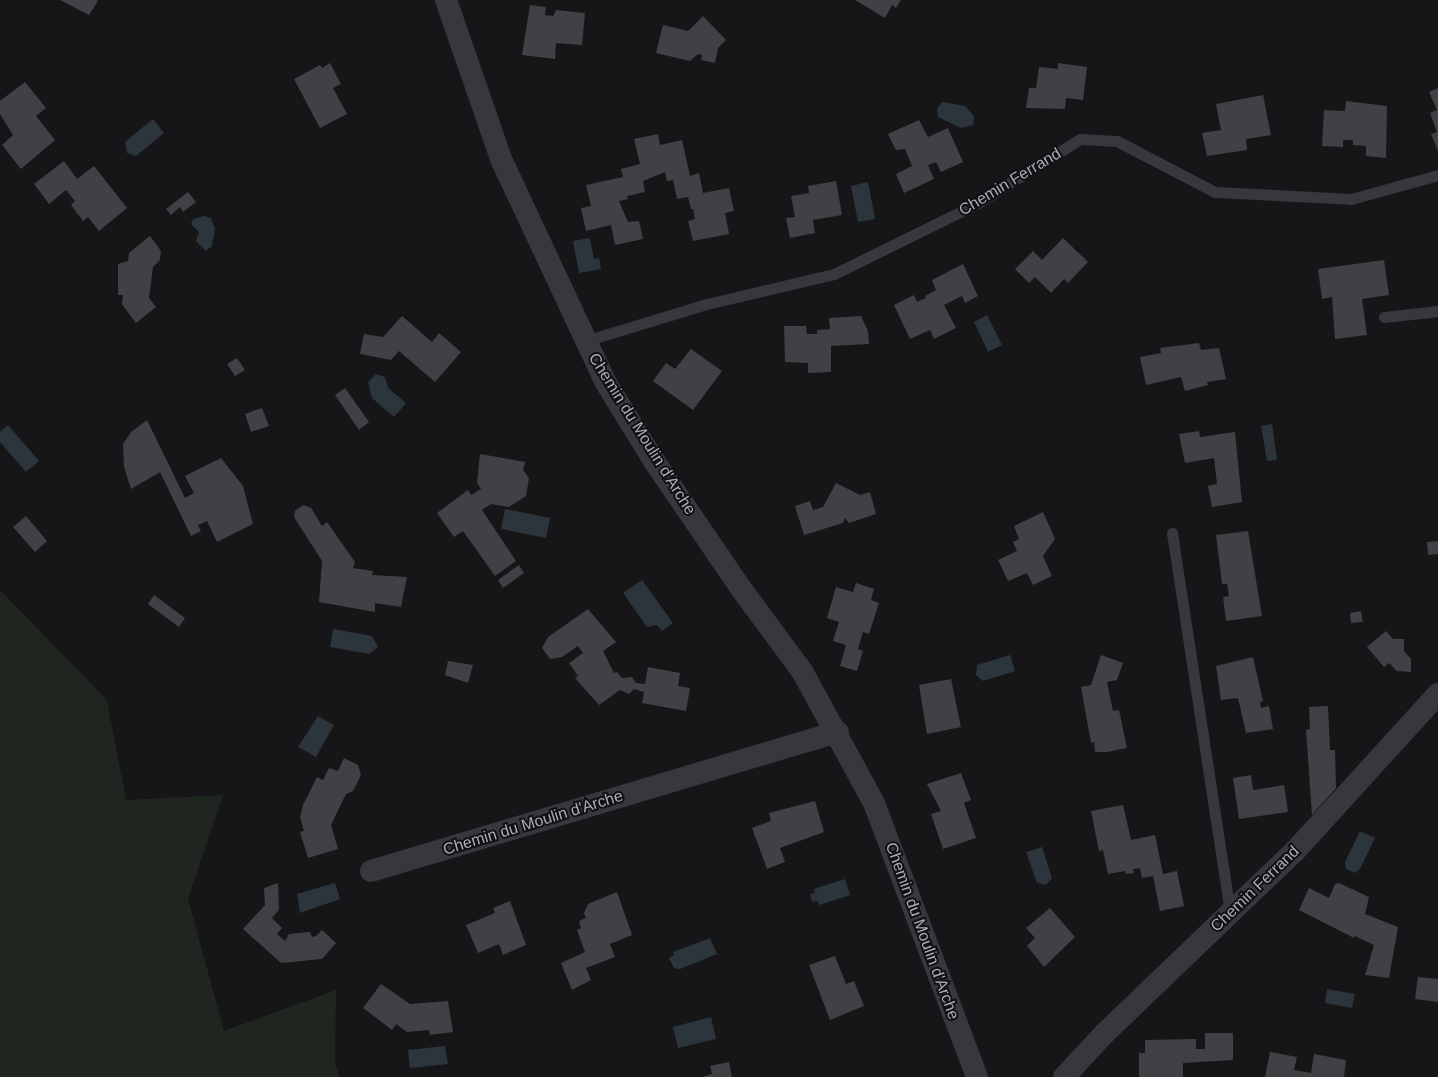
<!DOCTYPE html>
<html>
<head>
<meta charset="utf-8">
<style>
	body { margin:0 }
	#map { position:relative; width:1438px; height:1077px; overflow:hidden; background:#161618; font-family:Helvetica,sans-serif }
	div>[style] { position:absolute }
	.green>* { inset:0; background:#1e261f }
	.water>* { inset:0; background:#2c353c }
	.building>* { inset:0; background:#404145 }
	.lane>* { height:11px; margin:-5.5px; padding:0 5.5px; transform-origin:5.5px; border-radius:5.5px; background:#37383d }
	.street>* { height:22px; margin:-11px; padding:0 11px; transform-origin:11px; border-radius:11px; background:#37383d }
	span { translate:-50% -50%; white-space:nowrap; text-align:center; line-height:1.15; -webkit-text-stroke:4px #111113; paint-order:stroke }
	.street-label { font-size:16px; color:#a8adb8 }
</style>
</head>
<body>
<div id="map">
	<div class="green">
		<div style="clip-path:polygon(0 590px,107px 700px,126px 800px,223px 795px,188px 899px,224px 1031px,336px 990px,335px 1063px,340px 1077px,0 1077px)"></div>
	</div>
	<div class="water">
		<div style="clip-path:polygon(942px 102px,965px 106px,974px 116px,973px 125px,961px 128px,938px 117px,937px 109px)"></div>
		<div style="clip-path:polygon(153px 119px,164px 133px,136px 156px,127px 153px,125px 142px)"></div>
		<div style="clip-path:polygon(868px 182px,875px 219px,858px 222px,851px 186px)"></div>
		<div style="clip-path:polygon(205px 216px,211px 218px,215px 228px,212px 246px,206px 251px,196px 241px,199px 232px,191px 224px,193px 219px)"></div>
		<div style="clip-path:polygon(590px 238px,594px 259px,599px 258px,601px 269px,579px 273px,573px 241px)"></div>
		<div style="clip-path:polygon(987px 315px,1002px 345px,988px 352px,974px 322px)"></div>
		<div style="clip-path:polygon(376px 374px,385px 377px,388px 388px,406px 403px,394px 417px,372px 398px,368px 382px)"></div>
		<div style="clip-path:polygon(1272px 424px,1277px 460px,1267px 461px,1261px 426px)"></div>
		<div style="clip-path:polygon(8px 425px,39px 461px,26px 472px,0 442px,0 432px)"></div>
		<div style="clip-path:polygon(505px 509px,550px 518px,546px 538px,501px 529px)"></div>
		<div style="clip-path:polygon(642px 580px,673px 623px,662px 631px,657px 625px,647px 627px,623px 593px)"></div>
		<div style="clip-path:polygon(333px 629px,372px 636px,378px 647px,369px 654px,330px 647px)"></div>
		<div style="clip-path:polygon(1010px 655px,1015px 671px,983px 681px,976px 675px,977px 665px)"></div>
		<div style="clip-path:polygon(318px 716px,334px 725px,316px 757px,298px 747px)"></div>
		<div style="clip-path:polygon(1360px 831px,1375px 838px,1360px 869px,1355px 873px,1346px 869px,1345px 862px)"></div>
		<div style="clip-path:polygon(1042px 847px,1052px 878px,1046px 885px,1037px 883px,1026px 852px)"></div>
		<div style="clip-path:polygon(845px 879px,850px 895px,819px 905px,817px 901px,812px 902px,810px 894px,815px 893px,814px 889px)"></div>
		<div style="clip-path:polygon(335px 883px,340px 899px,300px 913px,297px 894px)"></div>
		<div style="clip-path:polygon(710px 938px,717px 954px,680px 969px,674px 968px,669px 958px,674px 955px,673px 952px)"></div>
		<div style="clip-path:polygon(1327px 989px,1355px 994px,1352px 1008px,1325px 1003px)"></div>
		<div style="clip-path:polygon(711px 1017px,716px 1039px,678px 1048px,673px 1027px)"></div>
		<div style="clip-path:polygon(445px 1046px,448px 1064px,410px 1068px,408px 1050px)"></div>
	</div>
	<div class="building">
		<div style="clip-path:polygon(60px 0,96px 0,98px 1px,89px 15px)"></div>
		<div style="clip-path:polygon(855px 0,901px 0,896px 8px,892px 5px,885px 18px)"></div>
		<div style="clip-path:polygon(530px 5px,546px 7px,545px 15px,553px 16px,556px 10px,585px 13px,582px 45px,556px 43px,555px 59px,522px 55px)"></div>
		<div style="clip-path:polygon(703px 16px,726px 40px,718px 48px,715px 63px,701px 60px,702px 55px,698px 54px,690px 61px,656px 53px,663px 25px,688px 31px)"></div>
		<div style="clip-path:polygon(330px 63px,341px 84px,333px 88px,347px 114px,320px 128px,294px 79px,320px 65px,322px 68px)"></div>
		<div style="clip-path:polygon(1058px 63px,1087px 67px,1083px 100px,1066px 98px,1065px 109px,1026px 108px,1029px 88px,1036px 88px,1039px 67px,1058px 69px)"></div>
		<div style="clip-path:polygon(25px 82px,46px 108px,36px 116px,55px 140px,21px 169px,2px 145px,13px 135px,0 114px,0 101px)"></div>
		<div style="clip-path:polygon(1438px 88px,1438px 151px,1431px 134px,1437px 132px,1430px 113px,1437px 110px,1429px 92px)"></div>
		<div style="clip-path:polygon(1263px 95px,1271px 135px,1246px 139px,1247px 150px,1207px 156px,1202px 133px,1221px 130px,1216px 104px)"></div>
		<div style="clip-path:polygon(1346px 101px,1387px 106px,1386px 158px,1366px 156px,1366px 146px,1353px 145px,1353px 140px,1343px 140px,1343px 147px,1322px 146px,1324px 110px,1345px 111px)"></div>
		<div style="clip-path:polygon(919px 120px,928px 137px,948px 128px,963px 162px,941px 172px,936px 162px,928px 165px,934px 179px,904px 193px,896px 174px,912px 166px,905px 149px,896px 150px,888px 134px)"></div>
		<div style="clip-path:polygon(658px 134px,660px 145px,682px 140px,690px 176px,699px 173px,703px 193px,729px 188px,734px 211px,725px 213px,729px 234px,693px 241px,688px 221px,695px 219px,693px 209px,691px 209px,688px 197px,677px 199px,673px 180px,667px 181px,665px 172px,643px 181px,645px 192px,627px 196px,628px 199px,619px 201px,628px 222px,639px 221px,643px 239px,615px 245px,611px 225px,586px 231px,581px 208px,591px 206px,586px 185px,623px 177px,621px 169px,640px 164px,634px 139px)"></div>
		<div style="clip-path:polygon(64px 161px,77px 179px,94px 166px,127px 208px,99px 231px,88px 217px,83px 221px,71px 205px,75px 201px,66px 190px,49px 204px,34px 184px)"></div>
		<div style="clip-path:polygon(836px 181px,842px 215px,813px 220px,815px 233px,790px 238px,786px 218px,795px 217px,791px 196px,809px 193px,808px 186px)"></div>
		<div style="clip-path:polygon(188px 192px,196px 202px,183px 212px,180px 207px,171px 215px,166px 209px)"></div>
		<div style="clip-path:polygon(150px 236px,161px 251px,160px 260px,153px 267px,149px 298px,156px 307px,136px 323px,122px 304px,123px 295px,118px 295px,118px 264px,128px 261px,129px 253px)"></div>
		<div style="clip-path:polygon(1063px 238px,1088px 262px,1068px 283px,1064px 279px,1051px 293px,1035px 277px,1029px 283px,1015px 269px,1033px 251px,1042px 260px)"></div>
		<div style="clip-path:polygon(1384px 260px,1389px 295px,1362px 299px,1367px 335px,1335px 339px,1332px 297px,1322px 299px,1318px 269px)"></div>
		<div style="clip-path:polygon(963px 264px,978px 296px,965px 303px,962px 296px,944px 305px,956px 328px,934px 339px,930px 330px,910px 339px,894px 305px,914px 295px,917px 302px,926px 298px,925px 296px,936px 290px,932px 280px)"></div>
		<div style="clip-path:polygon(402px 316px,432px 342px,439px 333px,461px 352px,435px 382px,399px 351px,391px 360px,360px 354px,364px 334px,383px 337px)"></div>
		<div style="clip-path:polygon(861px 316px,868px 331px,869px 344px,831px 346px,831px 372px,808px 373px,808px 363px,785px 362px,784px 326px,806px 326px,807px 334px,817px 334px,817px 330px,830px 329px,829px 318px)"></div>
		<div style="clip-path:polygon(1199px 343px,1201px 350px,1219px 348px,1226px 379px,1207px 382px,1208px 385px,1185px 391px,1181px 377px,1146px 385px,1140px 357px,1161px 353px,1160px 348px)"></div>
		<div style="clip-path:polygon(691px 349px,722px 371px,693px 410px,653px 381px,666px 363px,675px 369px)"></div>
		<div style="clip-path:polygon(237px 358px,245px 370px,235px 376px,227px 364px)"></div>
		<div style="clip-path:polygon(345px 388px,369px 422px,359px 430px,335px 395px)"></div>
		<div style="clip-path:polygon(262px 408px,269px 426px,251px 432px,245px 414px)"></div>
		<div style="clip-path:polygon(147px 420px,185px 498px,194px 493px,185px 476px,221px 458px,243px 486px,253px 524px,217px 542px,207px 521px,198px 525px,201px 531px,191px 536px,160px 472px,131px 489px,124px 467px,123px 444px,131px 432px)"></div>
		<div style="clip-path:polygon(1199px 431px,1200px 437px,1235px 432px,1242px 502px,1212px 507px,1208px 486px,1217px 484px,1214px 458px,1185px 463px,1179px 434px)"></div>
		<div style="clip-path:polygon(480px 454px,525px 462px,523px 470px,529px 478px,526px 496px,509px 507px,491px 504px,482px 510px,516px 561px,495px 576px,463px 531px,454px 537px,437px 513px,468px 490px,471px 495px,481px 489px,477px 483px)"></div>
		<div style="clip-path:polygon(836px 483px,860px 495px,870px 492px,876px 514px,849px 523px,845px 518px,843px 523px,804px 535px,795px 506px,810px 501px,813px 510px,823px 507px)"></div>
		<div style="clip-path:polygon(303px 505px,311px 508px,322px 526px,327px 522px,355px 562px,353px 568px,373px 571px,372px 575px,407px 577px,401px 607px,375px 603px,375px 612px,319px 602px,322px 561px,294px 517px,295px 511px)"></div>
		<div style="clip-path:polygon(1043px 512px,1055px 539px,1043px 556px,1052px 576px,1033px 585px,1027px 573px,1008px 581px,998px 560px,1017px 551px,1013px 542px,1019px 539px,1014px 526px)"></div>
		<div style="clip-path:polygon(26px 516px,47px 541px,35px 552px,13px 527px)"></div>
		<div style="clip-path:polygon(1248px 531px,1262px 616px,1226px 621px,1223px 597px,1229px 596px,1227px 584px,1222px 584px,1216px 535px)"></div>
		<div style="clip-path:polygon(1438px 541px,1438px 554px,1428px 555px,1427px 542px)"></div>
		<div style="clip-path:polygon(519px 565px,524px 573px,503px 588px,498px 580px)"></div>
		<div style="clip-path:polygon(856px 583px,874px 589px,871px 600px,879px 603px,869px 634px,863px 632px,858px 649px,863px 651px,857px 671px,840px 666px,846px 645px,833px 641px,839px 622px,827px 618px,836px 587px,853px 592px)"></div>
		<div style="clip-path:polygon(154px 595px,185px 618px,179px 627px,148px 604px)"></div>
		<div style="clip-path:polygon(588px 609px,616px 642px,603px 651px,614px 673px,617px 672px,622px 678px,632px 677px,636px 683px,645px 684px,648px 667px,680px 673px,678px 686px,690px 688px,686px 711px,642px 703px,644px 692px,634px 689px,629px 694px,620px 690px,599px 705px,575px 678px,578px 676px,569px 663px,583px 653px,578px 646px,562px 657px,550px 659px,542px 648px,548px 637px)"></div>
		<div style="clip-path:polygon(1361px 611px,1363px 622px,1351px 623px,1350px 613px)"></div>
		<div style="clip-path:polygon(1386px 631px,1393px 639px,1404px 639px,1404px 651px,1411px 659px,1411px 672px,1397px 671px,1389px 663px,1384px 667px,1367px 647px)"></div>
		<div style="clip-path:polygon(1101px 655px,1123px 663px,1117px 680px,1107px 682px,1113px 711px,1119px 710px,1127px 748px,1107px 752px,1095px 752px,1094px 742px,1091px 743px,1081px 687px,1091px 685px)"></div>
		<div style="clip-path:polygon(1253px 657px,1263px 701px,1260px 702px,1261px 708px,1269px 706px,1273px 729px,1246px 733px,1238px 698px,1221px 700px,1216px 666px)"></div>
		<div style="clip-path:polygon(448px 661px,473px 665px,468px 683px,445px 675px)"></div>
		<div style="clip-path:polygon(951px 679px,961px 727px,927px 734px,919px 685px)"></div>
		<div style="clip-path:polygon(1328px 706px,1330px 750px,1335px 750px,1336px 788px,1312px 815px,1306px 730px,1310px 729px,1309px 707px)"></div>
		<div style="clip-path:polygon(344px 758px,358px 765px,361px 775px,353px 791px,346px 794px,331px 825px,338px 849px,308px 858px,300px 832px,304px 831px,300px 817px,303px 805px,317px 777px,323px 780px,329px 768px,338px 771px)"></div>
		<div style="clip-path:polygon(961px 773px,971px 800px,964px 803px,976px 838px,943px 849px,931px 814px,941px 811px,927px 784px)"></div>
		<div style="clip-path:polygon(1251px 775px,1253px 790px,1284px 785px,1288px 812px,1239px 819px,1233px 778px)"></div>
		<div style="clip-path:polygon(815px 801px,824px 832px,780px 848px,785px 862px,767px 869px,752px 828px,771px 821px,769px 813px)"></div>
		<div style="clip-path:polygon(1123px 805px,1131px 840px,1155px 835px,1163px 874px,1177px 871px,1184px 906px,1160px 911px,1153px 876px,1142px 878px,1140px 868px,1133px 869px,1134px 873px,1126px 874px,1125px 871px,1108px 874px,1103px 850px,1099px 851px,1091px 811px)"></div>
		<div style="clip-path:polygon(278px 883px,279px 910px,272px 918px,282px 928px,277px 934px,285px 941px,289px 934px,310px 932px,312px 937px,316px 936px,322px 930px,336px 943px,322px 959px,281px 963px,243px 929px,265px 905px,264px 888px)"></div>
		<div style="clip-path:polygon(1339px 883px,1369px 897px,1365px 914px,1398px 927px,1389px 978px,1365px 975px,1374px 945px,1355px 936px,1354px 938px,1299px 910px,1309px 888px,1329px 898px,1335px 884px)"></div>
		<div style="clip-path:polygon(617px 892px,632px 935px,610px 944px,615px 957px,586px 968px,591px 980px,572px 990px,561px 963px,585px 952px,577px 930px,581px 928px,579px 921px,586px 918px,584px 913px,588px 904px)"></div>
		<div style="clip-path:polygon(510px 901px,526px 945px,503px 955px,499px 944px,478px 953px,466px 925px,495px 913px,493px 908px)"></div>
		<div style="clip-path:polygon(1050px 908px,1075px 937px,1044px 967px,1027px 946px,1035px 938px,1026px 928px)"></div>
		<div style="clip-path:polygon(835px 956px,846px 984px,854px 981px,864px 1006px,830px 1020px,809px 965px)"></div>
		<div style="clip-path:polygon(1418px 977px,1438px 979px,1438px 1002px,1415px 999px)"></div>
		<div style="clip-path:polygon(381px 984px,410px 1004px,448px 1001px,453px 1032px,430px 1035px,429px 1030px,407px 1032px,396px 1024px,392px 1030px,363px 1008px)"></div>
		<div style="clip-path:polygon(1205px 1033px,1233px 1033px,1233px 1060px,1183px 1063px,1183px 1077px,1139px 1077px,1139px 1053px,1145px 1053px,1145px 1040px,1196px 1039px,1196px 1049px,1205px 1049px)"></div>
		<div style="clip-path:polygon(1270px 1052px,1297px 1057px,1294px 1070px,1311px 1073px,1314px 1054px,1346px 1060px,1344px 1077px,1265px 1077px)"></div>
		<div style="clip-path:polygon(729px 1062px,732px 1077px,702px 1077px,712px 1074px,710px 1066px)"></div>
	</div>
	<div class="lane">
		<div style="left:1384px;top:317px;width:54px;rotate:-6.3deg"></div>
		<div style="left:585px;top:341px;width:127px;rotate:-16.9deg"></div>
		<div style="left:707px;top:304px;width:130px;rotate:-13.3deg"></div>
		<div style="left:834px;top:274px;width:161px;rotate:-26.2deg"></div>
		<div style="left:978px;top:203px;width:120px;rotate:-32.1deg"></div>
		<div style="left:1080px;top:139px;width:37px;rotate:3deg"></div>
		<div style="left:1117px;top:141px;width:110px;rotate:27.5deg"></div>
		<div style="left:1215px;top:192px;width:136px;rotate:2.9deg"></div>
		<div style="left:1351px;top:199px;width:90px;rotate:-15.4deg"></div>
		<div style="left:1172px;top:533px;width:384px;rotate:81.3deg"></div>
	</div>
	<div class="street">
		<div style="left:446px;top:0;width:168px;rotate:70.9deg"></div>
		<div style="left:501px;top:159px;width:247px;rotate:64.9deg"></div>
		<div style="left:606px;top:383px;width:92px;rotate:58.4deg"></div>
		<div style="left:654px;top:461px;width:156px;rotate:55.7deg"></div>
		<div style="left:742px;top:590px;width:101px;rotate:53.5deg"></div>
		<div style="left:802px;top:671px;width:150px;rotate:61.4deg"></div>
		<div style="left:874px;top:803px;width:293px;rotate:69.4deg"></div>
		<div style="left:371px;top:871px;width:487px;rotate:-16.6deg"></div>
		<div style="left:1064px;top:1077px;width:60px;rotate:-47deg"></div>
		<div style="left:1105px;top:1033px;width:263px;rotate:-43.8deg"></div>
		<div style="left:1295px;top:851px;width:212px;rotate:-47.7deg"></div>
	</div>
	<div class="street-label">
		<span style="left:1010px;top:182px;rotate:-31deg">Chemin Ferrand</span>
		<span style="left:642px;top:434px;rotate:58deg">Chemin du Moulin d'Arche</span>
		<span style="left:533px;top:823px;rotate:-17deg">Chemin du Moulin d'Arche</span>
		<span style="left:1255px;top:889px;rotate:-44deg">Chemin Ferrand</span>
		<span style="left:922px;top:931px;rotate:70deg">Chemin du Moulin d'Arche</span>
	</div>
</div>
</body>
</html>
